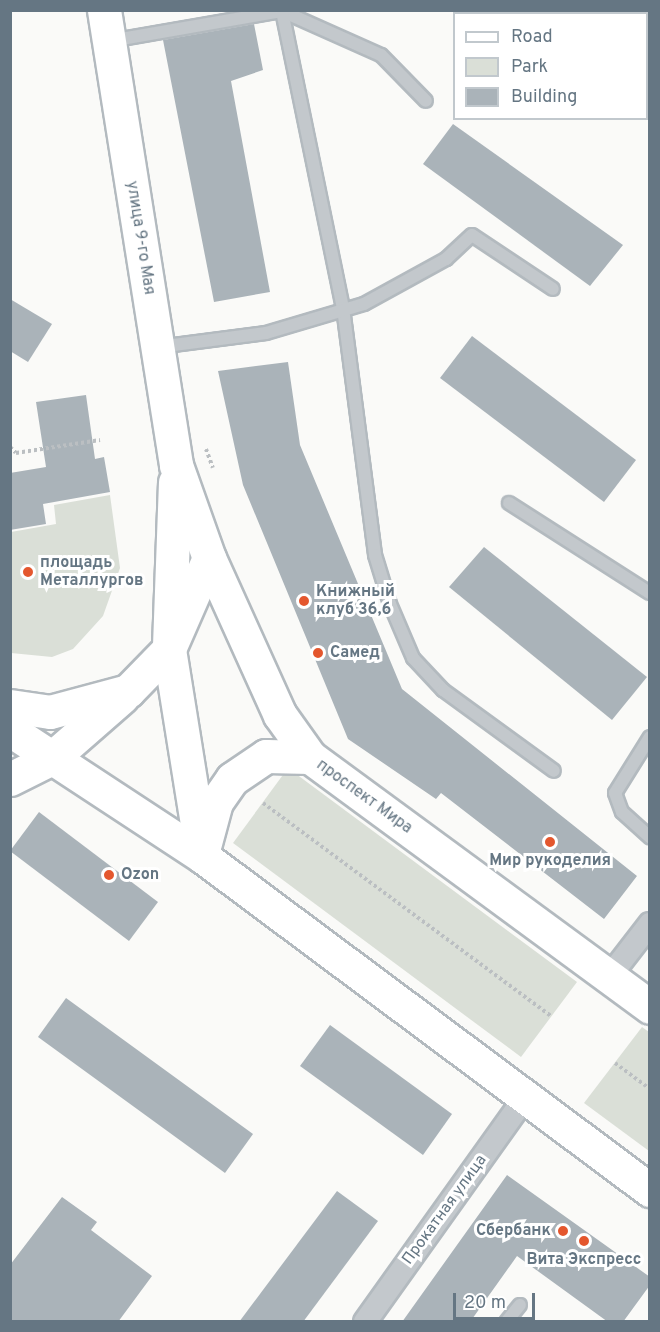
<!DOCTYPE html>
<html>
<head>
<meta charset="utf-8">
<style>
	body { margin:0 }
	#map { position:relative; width:660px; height:1332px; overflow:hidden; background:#fafaf8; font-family:Overpass,sans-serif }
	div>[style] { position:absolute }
	.green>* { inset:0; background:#dadfd7 }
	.building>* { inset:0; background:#aab3b9 }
	.path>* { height:4px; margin-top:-2px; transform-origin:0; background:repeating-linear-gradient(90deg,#bbbfc2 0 3px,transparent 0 6px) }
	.roads { filter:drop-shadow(2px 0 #b3babf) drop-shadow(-2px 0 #b3babf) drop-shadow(0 2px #b3babf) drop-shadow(0 -2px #b3babf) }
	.lane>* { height:12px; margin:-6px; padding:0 6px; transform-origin:6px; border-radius:6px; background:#c3c8cc }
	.street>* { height:22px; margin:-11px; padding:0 11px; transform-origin:11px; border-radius:11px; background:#c3c8cc }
	.secondary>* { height:33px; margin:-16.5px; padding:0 16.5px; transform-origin:16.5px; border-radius:16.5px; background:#fff }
	.dots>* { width:16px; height:16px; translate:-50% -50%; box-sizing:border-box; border:3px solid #fff; border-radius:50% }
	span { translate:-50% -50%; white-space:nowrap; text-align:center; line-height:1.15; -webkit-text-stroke:6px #fff; paint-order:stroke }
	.street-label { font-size:16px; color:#657683 }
	.poi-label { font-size:16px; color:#657683; font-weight:700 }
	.left { translate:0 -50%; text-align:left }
	.right { translate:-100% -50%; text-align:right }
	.frame { position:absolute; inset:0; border:12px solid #657683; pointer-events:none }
	.legend { position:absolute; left:453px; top:12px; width:195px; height:108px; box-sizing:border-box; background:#fff; border:2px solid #c1c8cd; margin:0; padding:8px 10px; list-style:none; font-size:18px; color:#657683 }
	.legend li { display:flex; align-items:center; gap:12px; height:30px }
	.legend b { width:30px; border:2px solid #c1c8cd }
	.scale { position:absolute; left:453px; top:1293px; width:82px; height:27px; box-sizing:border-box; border:3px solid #657683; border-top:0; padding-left:8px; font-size:18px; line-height:21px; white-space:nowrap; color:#657683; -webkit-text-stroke:4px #fff; paint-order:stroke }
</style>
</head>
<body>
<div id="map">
	<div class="green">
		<div style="clip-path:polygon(110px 495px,120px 568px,103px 616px,73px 649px,52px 657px,11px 653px,11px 532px,56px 524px,54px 505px)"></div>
		<div style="clip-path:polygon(288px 768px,577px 982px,521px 1057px,233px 843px)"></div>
		<div style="clip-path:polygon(642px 1027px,649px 1032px,649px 1151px,584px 1103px)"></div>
	</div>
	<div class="building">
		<div style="clip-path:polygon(254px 24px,263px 70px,231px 81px,270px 292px,214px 302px,163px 40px)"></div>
		<div style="clip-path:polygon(453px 124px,623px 245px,590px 286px,423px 164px)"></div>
		<div style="clip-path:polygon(10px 299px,52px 324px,28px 362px,10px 351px)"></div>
		<div style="clip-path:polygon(472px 336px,636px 460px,604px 502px,440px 378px)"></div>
		<div style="clip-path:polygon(288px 362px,300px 445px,402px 689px,637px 876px,604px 919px,441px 793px,436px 799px,348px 739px,243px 485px,218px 371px)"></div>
		<div style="clip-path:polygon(86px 395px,95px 459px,104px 457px,110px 492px,43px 504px,46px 524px,10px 530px,10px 473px,46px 467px,36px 402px)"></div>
		<div style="clip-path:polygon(484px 547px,647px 677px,612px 720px,449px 587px)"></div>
		<div style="clip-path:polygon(39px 812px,158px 902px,129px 941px,10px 851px)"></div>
		<div style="clip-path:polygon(66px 998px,253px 1134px,225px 1173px,38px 1037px)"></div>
		<div style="clip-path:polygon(330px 1025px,452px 1114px,423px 1155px,300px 1066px)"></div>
		<div style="clip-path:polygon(507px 1175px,650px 1277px,650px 1285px,623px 1322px,608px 1322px,517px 1256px,470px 1322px,402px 1322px)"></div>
		<div style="clip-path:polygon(337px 1191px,378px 1221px,303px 1322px,239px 1322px)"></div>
		<div style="clip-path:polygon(62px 1197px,97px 1222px,91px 1230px,152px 1276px,118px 1322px,10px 1322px,10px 1265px)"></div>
	</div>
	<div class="path">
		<div style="left:10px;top:447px;width:8px;rotate:45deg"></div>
		<div style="left:16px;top:453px;width:85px;rotate:-8.8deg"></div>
		<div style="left:206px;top:449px;width:20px;rotate:70deg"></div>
		<div style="left:263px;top:803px;width:358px;rotate:36.5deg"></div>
		<div style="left:615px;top:1063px;width:44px;rotate:36.6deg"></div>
	</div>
	<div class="roads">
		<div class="lane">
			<div style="left:282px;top:11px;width:108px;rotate:24deg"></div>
			<div style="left:381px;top:55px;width:64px;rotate:45.6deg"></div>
			<div style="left:515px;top:14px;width:4px;rotate:-63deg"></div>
			<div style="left:110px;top:41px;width:175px;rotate:-9.9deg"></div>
			<div style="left:282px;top:11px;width:303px;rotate:78.4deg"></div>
			<div style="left:343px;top:308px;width:249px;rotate:82.6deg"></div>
			<div style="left:375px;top:555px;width:51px;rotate:73deg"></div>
			<div style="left:390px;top:604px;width:59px;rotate:66.9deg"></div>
			<div style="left:413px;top:658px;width:44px;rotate:46.8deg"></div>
			<div style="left:443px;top:690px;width:137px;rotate:36.1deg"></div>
			<div style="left:158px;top:347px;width:109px;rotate:-7.4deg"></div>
			<div style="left:266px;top:333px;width:102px;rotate:-16.5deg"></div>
			<div style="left:364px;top:304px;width:94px;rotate:-28.8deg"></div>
			<div style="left:446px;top:259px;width:35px;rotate:-43deg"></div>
			<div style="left:472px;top:235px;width:97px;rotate:33.7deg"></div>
			<div style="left:509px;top:503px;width:167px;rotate:32.6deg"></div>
			<div style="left:650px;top:737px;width:66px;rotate:122deg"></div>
			<div style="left:615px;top:793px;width:20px;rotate:70deg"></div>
			<div style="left:622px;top:812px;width:38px;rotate:42deg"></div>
			<div style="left:506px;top:1322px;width:22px;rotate:-51deg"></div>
		</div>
		<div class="street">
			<div style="left:609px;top:977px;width:67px;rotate:-52.3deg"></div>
			<div style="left:365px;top:1322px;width:275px;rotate:-54.5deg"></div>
		</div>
		<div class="secondary">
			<div style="left:104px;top:10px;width:461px;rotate:81deg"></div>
			<div style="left:176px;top:465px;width:99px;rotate:70.5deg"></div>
			<div style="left:209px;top:558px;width:172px;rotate:65.7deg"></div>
			<div style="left:280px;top:715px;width:52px;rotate:54.5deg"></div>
			<div style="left:310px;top:757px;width:422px;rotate:36.3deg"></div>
			<div style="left:175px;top:482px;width:167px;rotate:92.1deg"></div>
			<div style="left:169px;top:649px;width:210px;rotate:80.9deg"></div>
			<div style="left:10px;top:706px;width:40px;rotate:8.5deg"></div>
			<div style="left:50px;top:712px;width:81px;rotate:-15.1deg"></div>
			<div style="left:128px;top:691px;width:59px;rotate:-45.7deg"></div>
			<div style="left:169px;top:649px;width:99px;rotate:-66.3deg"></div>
			<div style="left:10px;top:730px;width:230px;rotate:33.3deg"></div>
			<div style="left:202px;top:856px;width:559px;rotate:36.71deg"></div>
			<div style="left:10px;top:779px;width:47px;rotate:-26.6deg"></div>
			<div style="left:52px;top:758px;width:93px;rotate:-41.1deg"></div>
			<div style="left:205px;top:843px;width:42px;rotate:-75deg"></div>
			<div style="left:216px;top:802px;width:28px;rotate:-55deg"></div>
			<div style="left:232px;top:779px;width:41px;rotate:-34.1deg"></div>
			<div style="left:266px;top:756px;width:44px;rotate:1.3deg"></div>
		</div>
	</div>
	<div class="dots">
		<div style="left:28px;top:572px;background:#e4572e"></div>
		<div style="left:304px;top:601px;background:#e4572e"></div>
		<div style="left:318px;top:653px;background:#e4572e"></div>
		<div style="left:550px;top:842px;background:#e4572e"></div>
		<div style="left:109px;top:875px;background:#e4572e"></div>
		<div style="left:563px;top:1231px;background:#e4572e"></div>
		<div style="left:584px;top:1241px;background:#e4572e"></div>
	</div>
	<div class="street-label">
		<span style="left:140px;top:238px;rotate:81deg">улица 9-го Мая</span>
		<span style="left:364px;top:797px;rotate:36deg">проспект Мира</span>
		<span style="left:445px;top:1210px;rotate:-54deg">Прокатная улица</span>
	</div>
	<div class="poi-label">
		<span class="left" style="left:40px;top:572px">площадь<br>Металлургов</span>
		<span class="left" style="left:316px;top:601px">Книжный<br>клуб 36,6</span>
		<span class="left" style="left:330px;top:653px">Самед</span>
		<span style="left:550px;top:861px">Мир рукоделия</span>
		<span class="left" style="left:121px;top:875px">Ozon</span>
		<span class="right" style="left:551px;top:1231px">Сбербанк</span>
		<span style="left:584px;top:1260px">Вита Экспресс</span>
	</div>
	<div class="frame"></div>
	<ul class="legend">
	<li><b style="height:8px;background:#fff"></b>Road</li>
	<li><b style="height:16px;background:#dadfd7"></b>Park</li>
	<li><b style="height:16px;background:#aab3b9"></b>Building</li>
	</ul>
	<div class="scale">20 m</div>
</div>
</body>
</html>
